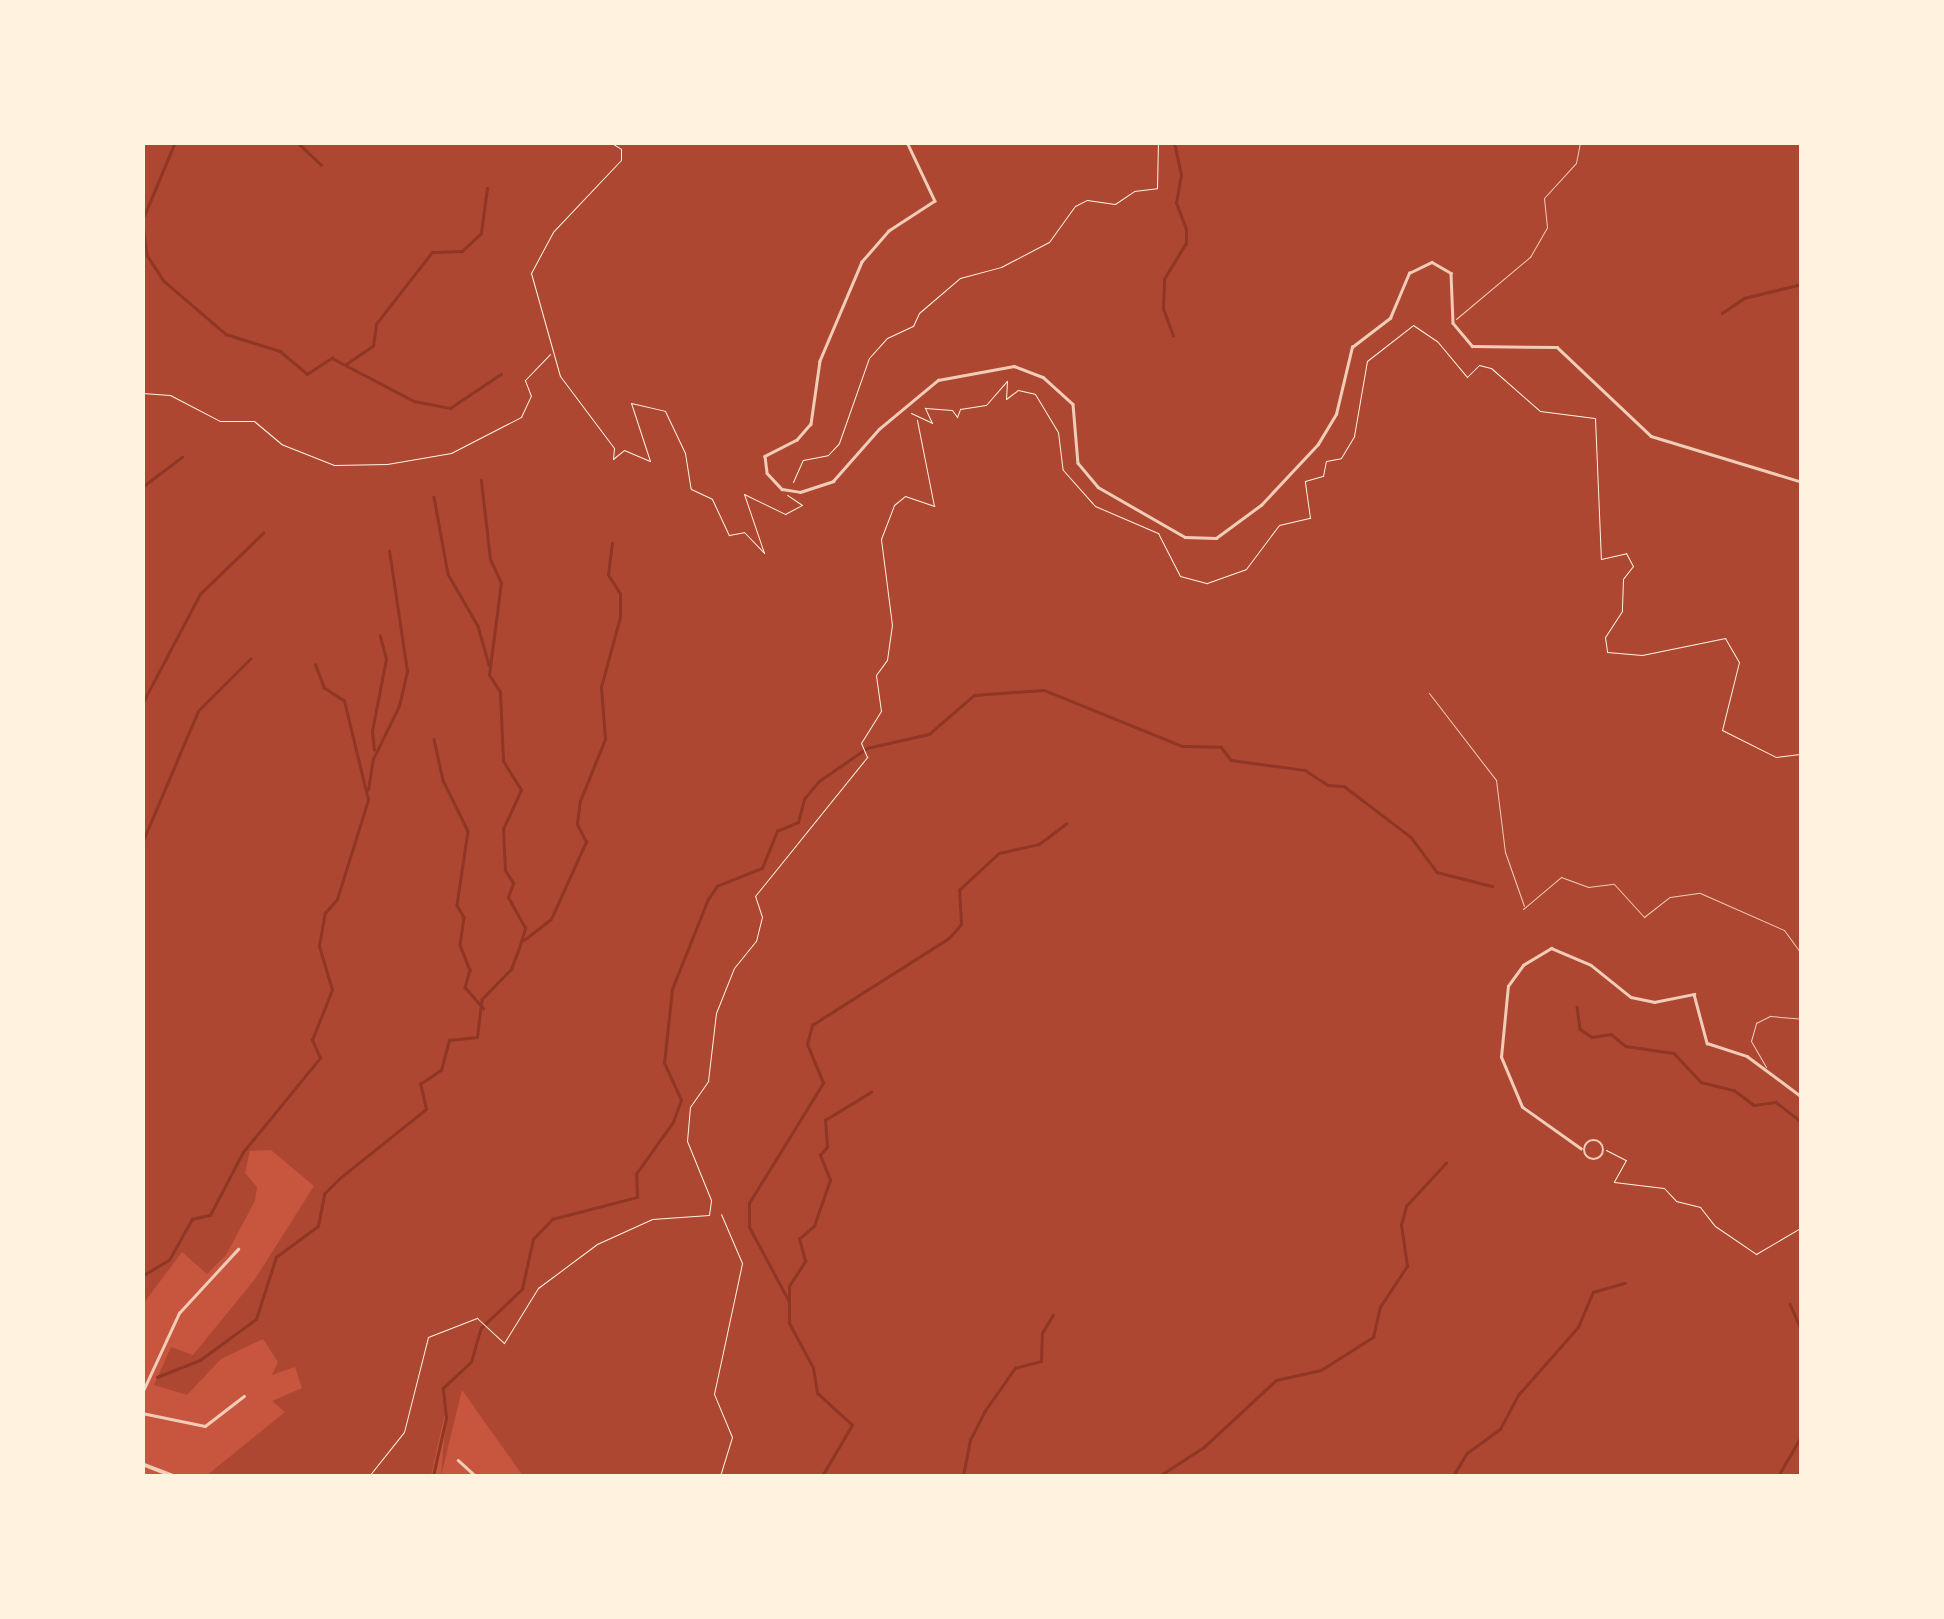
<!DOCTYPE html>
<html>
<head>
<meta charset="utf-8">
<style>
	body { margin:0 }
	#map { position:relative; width:1944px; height:1619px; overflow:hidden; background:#c8553d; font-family:"PT Serif",serif }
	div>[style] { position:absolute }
	.green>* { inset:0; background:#ae4732 }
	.stream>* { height:2.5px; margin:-1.25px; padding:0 1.25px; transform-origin:1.25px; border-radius:1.25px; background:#8f3625 }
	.path>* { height:1px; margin:-0.5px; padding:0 0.5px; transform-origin:0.5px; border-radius:0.5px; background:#fff3e0 }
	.service>* { height:1px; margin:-0.5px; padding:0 0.5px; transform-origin:0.5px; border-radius:0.5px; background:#f1ccb7 }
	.minor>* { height:2.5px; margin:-1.25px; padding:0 1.25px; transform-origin:1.25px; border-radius:1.25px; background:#f1ccb7 }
	.minor>.ring { margin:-1.25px; padding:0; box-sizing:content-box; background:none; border:2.5px solid #f1ccb7; border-radius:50% }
	.tertiary>* { height:4px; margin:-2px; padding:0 2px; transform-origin:2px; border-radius:2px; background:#f1ccb7 }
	span { translate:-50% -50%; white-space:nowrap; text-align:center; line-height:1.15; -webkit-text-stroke:10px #fff3e0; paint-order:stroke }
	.frame { position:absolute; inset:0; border:145px solid #fff3e0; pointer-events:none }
</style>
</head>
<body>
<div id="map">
	<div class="green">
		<div style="clip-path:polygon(143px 143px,1801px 143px,1801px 1476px,523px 1476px,462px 1390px,441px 1476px,447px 1404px,431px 1476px,206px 1476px,285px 1412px,272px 1401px,302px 1388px,295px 1367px,272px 1375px,278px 1362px,263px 1339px,221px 1359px,187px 1395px,154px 1385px,171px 1347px,193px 1355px,255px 1279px,314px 1186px,271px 1150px,250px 1151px,245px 1173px,257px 1187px,255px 1201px,226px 1255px,207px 1274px,182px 1252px,143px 1304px)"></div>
	</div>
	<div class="stream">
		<div style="left:297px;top:142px;width:33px;rotate:43deg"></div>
		<div style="left:144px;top:216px;width:80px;rotate:-67.3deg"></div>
		<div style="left:142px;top:218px;width:37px;rotate:82deg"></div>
		<div style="left:147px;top:255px;width:31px;rotate:57deg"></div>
		<div style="left:164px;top:281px;width:82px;rotate:40.5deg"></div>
		<div style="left:226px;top:334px;width:57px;rotate:17.5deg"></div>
		<div style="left:280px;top:351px;width:35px;rotate:40deg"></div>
		<div style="left:307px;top:374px;width:30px;rotate:-33deg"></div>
		<div style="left:332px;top:358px;width:93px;rotate:27.7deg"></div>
		<div style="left:414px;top:401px;width:37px;rotate:11deg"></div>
		<div style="left:450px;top:408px;width:61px;rotate:-33.7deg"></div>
		<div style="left:1722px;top:313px;width:27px;rotate:-34deg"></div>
		<div style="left:1744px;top:298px;width:60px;rotate:-13.6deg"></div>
		<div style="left:1173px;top:336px;width:29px;rotate:-110deg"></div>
		<div style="left:1163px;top:309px;width:30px;rotate:-88deg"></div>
		<div style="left:1164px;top:279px;width:42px;rotate:-58.6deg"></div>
		<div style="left:1186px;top:243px;width:14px;rotate:-90deg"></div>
		<div style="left:1186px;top:229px;width:28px;rotate:-111deg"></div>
		<div style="left:1176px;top:203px;width:28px;rotate:-80deg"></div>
		<div style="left:1181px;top:175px;width:34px;rotate:-102deg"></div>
		<div style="left:346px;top:364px;width:32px;rotate:-34deg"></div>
		<div style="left:373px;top:346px;width:22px;rotate:-82deg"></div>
		<div style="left:376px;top:324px;width:91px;rotate:-52.1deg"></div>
		<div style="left:432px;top:252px;width:30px;rotate:-2deg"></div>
		<div style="left:462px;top:251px;width:26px;rotate:-43deg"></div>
		<div style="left:481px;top:233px;width:45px;rotate:-82.4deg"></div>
		<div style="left:142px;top:487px;width:50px;rotate:-36.9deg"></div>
		<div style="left:434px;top:497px;width:78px;rotate:79.7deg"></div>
		<div style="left:448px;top:574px;width:60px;rotate:60deg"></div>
		<div style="left:478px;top:626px;width:41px;rotate:74.2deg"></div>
		<div style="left:142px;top:704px;width:124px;rotate:-62.2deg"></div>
		<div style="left:200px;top:594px;width:88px;rotate:-44.1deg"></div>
		<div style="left:434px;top:739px;width:42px;rotate:77.6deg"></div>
		<div style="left:443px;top:780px;width:57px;rotate:63.9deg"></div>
		<div style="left:468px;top:831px;width:75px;rotate:98.5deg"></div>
		<div style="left:457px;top:905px;width:14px;rotate:60deg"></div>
		<div style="left:464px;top:917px;width:28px;rotate:98deg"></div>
		<div style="left:460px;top:945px;width:27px;rotate:68deg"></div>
		<div style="left:470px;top:970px;width:18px;rotate:106deg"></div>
		<div style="left:465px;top:987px;width:28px;rotate:49deg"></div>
		<div style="left:374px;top:750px;width:19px;rotate:-96deg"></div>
		<div style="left:372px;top:731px;width:73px;rotate:-79deg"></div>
		<div style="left:386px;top:659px;width:24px;rotate:-105deg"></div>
		<div style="left:368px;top:790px;width:31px;rotate:-81deg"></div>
		<div style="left:373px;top:759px;width:59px;rotate:-63.9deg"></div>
		<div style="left:399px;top:706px;width:36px;rotate:-77deg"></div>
		<div style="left:407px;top:671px;width:121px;rotate:-98.5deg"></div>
		<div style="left:142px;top:843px;width:143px;rotate:-67deg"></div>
		<div style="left:198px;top:711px;width:74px;rotate:-45deg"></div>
		<div style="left:142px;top:928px;width:59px;rotate:90deg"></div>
		<div style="left:524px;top:940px;width:34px;rotate:-38deg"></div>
		<div style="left:551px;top:919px;width:85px;rotate:-65.6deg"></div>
		<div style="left:586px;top:842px;width:20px;rotate:-117deg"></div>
		<div style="left:577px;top:824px;width:23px;rotate:-83deg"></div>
		<div style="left:580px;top:801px;width:67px;rotate:-68deg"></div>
		<div style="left:605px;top:739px;width:52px;rotate:-94.4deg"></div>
		<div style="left:601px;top:687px;width:73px;rotate:-74.8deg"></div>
		<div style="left:620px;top:617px;width:23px;rotate:-90deg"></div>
		<div style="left:620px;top:594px;width:22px;rotate:-122deg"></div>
		<div style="left:608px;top:575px;width:32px;rotate:-83deg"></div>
		<div style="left:1577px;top:1007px;width:22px;rotate:82deg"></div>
		<div style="left:1580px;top:1029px;width:14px;rotate:34deg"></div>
		<div style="left:1592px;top:1037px;width:19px;rotate:-9deg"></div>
		<div style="left:1611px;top:1034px;width:19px;rotate:39deg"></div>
		<div style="left:1626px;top:1046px;width:49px;rotate:8.3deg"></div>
		<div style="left:1674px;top:1053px;width:40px;rotate:47deg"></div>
		<div style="left:1701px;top:1082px;width:34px;rotate:14deg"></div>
		<div style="left:1734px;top:1090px;width:25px;rotate:37deg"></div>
		<div style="left:1754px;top:1105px;width:22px;rotate:-8deg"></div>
		<div style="left:1776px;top:1102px;width:33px;rotate:38deg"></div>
		<div style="left:142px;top:1276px;width:31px;rotate:-31deg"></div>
		<div style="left:169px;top:1260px;width:47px;rotate:-60.7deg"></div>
		<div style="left:192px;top:1219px;width:18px;rotate:-13deg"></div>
		<div style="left:210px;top:1215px;width:71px;rotate:-62.4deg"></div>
		<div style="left:243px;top:1152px;width:122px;rotate:-50.7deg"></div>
		<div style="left:320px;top:1058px;width:20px;rotate:-114deg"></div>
		<div style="left:312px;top:1040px;width:54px;rotate:-68.2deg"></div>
		<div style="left:332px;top:990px;width:46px;rotate:-106.5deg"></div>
		<div style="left:319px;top:946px;width:34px;rotate:-80deg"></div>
		<div style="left:325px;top:913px;width:18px;rotate:-49deg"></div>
		<div style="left:337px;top:899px;width:104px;rotate:-72.6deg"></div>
		<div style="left:368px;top:800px;width:102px;rotate:-103.6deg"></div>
		<div style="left:344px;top:701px;width:24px;rotate:-147deg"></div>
		<div style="left:324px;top:688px;width:25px;rotate:-111deg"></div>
		<div style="left:789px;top:1302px;width:85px;rotate:-118.1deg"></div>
		<div style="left:749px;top:1227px;width:24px;rotate:-90deg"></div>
		<div style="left:749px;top:1203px;width:141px;rotate:-58.3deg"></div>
		<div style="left:823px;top:1083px;width:42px;rotate:-112.3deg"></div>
		<div style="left:807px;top:1044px;width:20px;rotate:-75deg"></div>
		<div style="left:812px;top:1025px;width:162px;rotate:-32.4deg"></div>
		<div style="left:949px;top:938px;width:18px;rotate:-49deg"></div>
		<div style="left:961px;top:924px;width:34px;rotate:-93deg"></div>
		<div style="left:959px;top:890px;width:54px;rotate:-42.8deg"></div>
		<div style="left:999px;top:853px;width:41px;rotate:-12.7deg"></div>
		<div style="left:1039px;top:844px;width:34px;rotate:-37deg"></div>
		<div style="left:1790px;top:1304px;width:30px;rotate:66deg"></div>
		<div style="left:157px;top:1377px;width:46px;rotate:-21.6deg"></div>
		<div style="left:200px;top:1360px;width:69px;rotate:-36.2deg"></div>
		<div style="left:256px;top:1319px;width:65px;rotate:-72.1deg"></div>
		<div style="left:276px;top:1257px;width:52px;rotate:-36.4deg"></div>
		<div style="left:318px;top:1226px;width:33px;rotate:-79deg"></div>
		<div style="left:324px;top:1194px;width:23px;rotate:-45deg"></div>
		<div style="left:340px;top:1178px;width:110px;rotate:-38.7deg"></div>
		<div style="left:426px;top:1109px;width:26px;rotate:-103deg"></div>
		<div style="left:420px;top:1084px;width:25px;rotate:-34deg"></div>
		<div style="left:441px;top:1070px;width:31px;rotate:-75deg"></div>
		<div style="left:449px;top:1040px;width:28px;rotate:-6deg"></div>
		<div style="left:477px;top:1037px;width:38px;rotate:-83deg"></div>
		<div style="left:482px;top:999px;width:42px;rotate:-46deg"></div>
		<div style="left:511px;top:969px;width:22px;rotate:-69deg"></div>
		<div style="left:519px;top:948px;width:21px;rotate:-73deg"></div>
		<div style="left:525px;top:928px;width:35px;rotate:-119deg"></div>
		<div style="left:508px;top:897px;width:15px;rotate:-70deg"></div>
		<div style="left:513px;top:883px;width:15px;rotate:-122deg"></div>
		<div style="left:505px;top:870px;width:41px;rotate:-92.8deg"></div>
		<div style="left:503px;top:829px;width:43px;rotate:-65.2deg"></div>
		<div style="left:521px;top:790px;width:34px;rotate:-122deg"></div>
		<div style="left:503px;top:761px;width:69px;rotate:-92.5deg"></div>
		<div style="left:500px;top:692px;width:20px;rotate:-123deg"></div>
		<div style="left:489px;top:675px;width:93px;rotate:-82.6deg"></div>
		<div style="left:501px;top:583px;width:26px;rotate:-115deg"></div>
		<div style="left:490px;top:559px;width:79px;rotate:-96.6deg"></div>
		<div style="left:433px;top:1476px;width:59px;rotate:-77.4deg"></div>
		<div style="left:446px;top:1418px;width:30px;rotate:-96deg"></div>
		<div style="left:443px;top:1388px;width:38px;rotate:-43deg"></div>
		<div style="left:471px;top:1362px;width:35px;rotate:-74deg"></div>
		<div style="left:481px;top:1328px;width:57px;rotate:-43.6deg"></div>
		<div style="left:522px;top:1289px;width:51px;rotate:-77.6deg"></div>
		<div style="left:533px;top:1239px;width:28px;rotate:-46deg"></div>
		<div style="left:552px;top:1219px;width:88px;rotate:-14.5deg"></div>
		<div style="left:637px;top:1197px;width:23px;rotate:-92deg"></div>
		<div style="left:636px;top:1174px;width:64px;rotate:-54.6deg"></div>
		<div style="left:673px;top:1122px;width:23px;rotate:-70deg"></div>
		<div style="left:681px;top:1100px;width:41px;rotate:-114.7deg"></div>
		<div style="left:664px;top:1063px;width:74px;rotate:-83.8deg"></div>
		<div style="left:672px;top:989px;width:97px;rotate:-68.2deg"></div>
		<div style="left:708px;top:899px;width:16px;rotate:-55deg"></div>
		<div style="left:717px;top:886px;width:48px;rotate:-21.8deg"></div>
		<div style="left:762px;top:868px;width:40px;rotate:-68deg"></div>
		<div style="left:777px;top:831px;width:23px;rotate:-23deg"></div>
		<div style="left:798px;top:822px;width:24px;rotate:-75deg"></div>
		<div style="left:804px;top:799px;width:23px;rotate:-50deg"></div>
		<div style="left:819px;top:781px;width:58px;rotate:-34.5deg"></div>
		<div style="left:867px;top:748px;width:64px;rotate:-12.7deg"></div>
		<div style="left:929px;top:734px;width:60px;rotate:-40.9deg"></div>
		<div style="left:974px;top:695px;width:70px;rotate:-4.1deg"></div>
		<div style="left:1044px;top:690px;width:149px;rotate:22.1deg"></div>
		<div style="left:1182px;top:746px;width:39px;rotate:1deg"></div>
		<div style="left:1221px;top:747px;width:16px;rotate:52deg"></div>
		<div style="left:1231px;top:760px;width:75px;rotate:7.7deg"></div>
		<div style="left:1305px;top:770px;width:27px;rotate:33deg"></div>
		<div style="left:1328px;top:785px;width:16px;rotate:4deg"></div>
		<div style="left:1344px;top:786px;width:84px;rotate:37.3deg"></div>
		<div style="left:1411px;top:837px;width:44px;rotate:53.4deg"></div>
		<div style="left:1437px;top:872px;width:57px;rotate:14.3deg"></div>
		<div style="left:822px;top:1476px;width:59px;rotate:-59.5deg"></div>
		<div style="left:852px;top:1425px;width:47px;rotate:-137.6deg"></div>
		<div style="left:817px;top:1393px;width:25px;rotate:-99deg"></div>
		<div style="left:813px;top:1368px;width:51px;rotate:-118.1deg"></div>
		<div style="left:789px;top:1323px;width:37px;rotate:-90deg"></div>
		<div style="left:789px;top:1286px;width:30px;rotate:-57deg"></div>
		<div style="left:805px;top:1261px;width:23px;rotate:-105deg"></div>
		<div style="left:799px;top:1239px;width:20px;rotate:-41deg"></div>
		<div style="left:814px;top:1226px;width:49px;rotate:-70.8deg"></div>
		<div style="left:830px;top:1180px;width:27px;rotate:-112deg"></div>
		<div style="left:820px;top:1155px;width:11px;rotate:-49deg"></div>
		<div style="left:827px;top:1147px;width:27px;rotate:-94deg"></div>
		<div style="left:825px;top:1120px;width:54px;rotate:-31.3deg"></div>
		<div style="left:963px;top:1476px;width:37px;rotate:-79deg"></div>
		<div style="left:970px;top:1440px;width:31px;rotate:-63deg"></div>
		<div style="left:984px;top:1412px;width:54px;rotate:-54.8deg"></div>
		<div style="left:1015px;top:1368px;width:27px;rotate:-15deg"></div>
		<div style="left:1041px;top:1361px;width:28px;rotate:-88deg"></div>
		<div style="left:1042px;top:1333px;width:21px;rotate:-59deg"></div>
		<div style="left:1159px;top:1476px;width:54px;rotate:-32.8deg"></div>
		<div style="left:1204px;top:1447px;width:98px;rotate:-42.9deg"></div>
		<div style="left:1276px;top:1380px;width:46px;rotate:-12.5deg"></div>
		<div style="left:1321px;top:1370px;width:62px;rotate:-32.4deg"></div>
		<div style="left:1373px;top:1337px;width:31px;rotate:-77deg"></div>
		<div style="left:1380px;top:1307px;width:49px;rotate:-56.6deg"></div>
		<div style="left:1407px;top:1266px;width:41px;rotate:-98.3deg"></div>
		<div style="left:1401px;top:1225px;width:20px;rotate:-75deg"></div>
		<div style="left:1406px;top:1206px;width:59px;rotate:-47.1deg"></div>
		<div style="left:1453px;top:1476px;width:27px;rotate:-59deg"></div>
		<div style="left:1467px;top:1453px;width:41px;rotate:-36deg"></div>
		<div style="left:1500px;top:1429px;width:40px;rotate:-62deg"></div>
		<div style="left:1519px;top:1394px;width:89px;rotate:-48.6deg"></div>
		<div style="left:1578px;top:1327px;width:38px;rotate:-67deg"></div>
		<div style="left:1593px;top:1292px;width:33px;rotate:-16deg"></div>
		<div style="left:1778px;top:1476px;width:48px;rotate:-59.7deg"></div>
	</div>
	<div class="path">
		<div style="left:610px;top:142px;width:13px;rotate:32deg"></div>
		<div style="left:621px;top:149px;width:11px;rotate:90deg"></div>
		<div style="left:621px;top:160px;width:99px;rotate:133.4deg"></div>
		<div style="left:553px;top:232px;width:47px;rotate:118.2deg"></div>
		<div style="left:531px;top:273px;width:107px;rotate:74.3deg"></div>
		<div style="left:560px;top:376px;width:90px;rotate:53.1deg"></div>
		<div style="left:614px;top:448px;width:11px;rotate:95deg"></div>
		<div style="left:613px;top:459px;width:14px;rotate:-39deg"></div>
		<div style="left:624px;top:450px;width:28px;rotate:23deg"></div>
		<div style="left:650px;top:461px;width:61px;rotate:-108.1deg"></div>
		<div style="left:631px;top:403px;width:35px;rotate:13deg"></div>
		<div style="left:665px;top:411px;width:47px;rotate:64.5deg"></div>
		<div style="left:685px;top:453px;width:36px;rotate:81deg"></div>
		<div style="left:691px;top:489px;width:23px;rotate:25deg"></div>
		<div style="left:712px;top:499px;width:40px;rotate:65deg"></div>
		<div style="left:729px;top:535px;width:15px;rotate:-11deg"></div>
		<div style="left:744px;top:532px;width:29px;rotate:46deg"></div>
		<div style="left:764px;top:553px;width:62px;rotate:-108.7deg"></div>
		<div style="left:744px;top:494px;width:46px;rotate:26deg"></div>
		<div style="left:785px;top:514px;width:19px;rotate:-28deg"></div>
		<div style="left:802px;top:505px;width:18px;rotate:-146deg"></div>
		<div style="left:142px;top:393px;width:28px;rotate:4deg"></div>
		<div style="left:170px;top:395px;width:56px;rotate:27.5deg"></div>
		<div style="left:220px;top:421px;width:34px"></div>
		<div style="left:254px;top:421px;width:35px;rotate:40deg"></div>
		<div style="left:281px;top:444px;width:57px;rotate:21.6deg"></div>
		<div style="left:334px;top:465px;width:53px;rotate:-1.1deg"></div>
		<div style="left:387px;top:464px;width:65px;rotate:-9.8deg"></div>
		<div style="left:451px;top:453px;width:79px;rotate:-27.2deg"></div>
		<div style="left:521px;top:417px;width:23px;rotate:-65deg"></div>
		<div style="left:531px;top:396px;width:17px;rotate:-111deg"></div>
		<div style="left:525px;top:380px;width:36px;rotate:-46deg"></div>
		<div style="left:911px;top:413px;width:23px;rotate:25deg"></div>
		<div style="left:932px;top:423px;width:17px;rotate:-115deg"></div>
		<div style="left:925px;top:408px;width:27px;rotate:4deg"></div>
		<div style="left:952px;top:410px;width:9px;rotate:54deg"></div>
		<div style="left:957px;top:417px;width:9px;rotate:-69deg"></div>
		<div style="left:960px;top:409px;width:26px;rotate:-9deg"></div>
		<div style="left:986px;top:405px;width:32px;rotate:-49deg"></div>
		<div style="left:1007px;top:381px;width:18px;rotate:93deg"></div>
		<div style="left:1006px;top:399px;width:15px;rotate:-37deg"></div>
		<div style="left:1018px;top:390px;width:17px;rotate:13deg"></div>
		<div style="left:1035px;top:394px;width:44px;rotate:58.8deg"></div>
		<div style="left:1058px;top:432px;width:38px;rotate:83deg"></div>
		<div style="left:1063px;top:470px;width:48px;rotate:48.4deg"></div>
		<div style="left:1095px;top:506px;width:69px;rotate:23.2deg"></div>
		<div style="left:1158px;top:533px;width:48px;rotate:62.9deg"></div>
		<div style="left:1180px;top:576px;width:28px;rotate:15deg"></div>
		<div style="left:1207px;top:583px;width:41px;rotate:-19.7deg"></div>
		<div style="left:1246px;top:569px;width:55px;rotate:-53.1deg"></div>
		<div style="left:1279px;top:525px;width:32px;rotate:-13deg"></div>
		<div style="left:1310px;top:518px;width:37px;rotate:-98deg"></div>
		<div style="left:1305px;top:481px;width:19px;rotate:-16deg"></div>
		<div style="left:1323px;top:476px;width:15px;rotate:-79deg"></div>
		<div style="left:1326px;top:461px;width:15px;rotate:-11deg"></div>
		<div style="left:1341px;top:458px;width:26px;rotate:-59deg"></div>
		<div style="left:1354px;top:436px;width:76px;rotate:-80.2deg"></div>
		<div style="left:1367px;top:361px;width:58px;rotate:-38deg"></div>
		<div style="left:1413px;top:325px;width:29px;rotate:34deg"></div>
		<div style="left:1437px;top:341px;width:47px;rotate:50.2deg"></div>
		<div style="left:1467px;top:377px;width:17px;rotate:-45deg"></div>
		<div style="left:1479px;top:365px;width:12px;rotate:14deg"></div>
		<div style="left:1491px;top:368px;width:65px;rotate:41.3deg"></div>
		<div style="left:1540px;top:411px;width:55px;rotate:7.3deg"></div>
		<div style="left:1595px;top:418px;width:141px;rotate:87.6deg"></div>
		<div style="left:1601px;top:559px;width:26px;rotate:-13deg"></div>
		<div style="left:1626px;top:553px;width:15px;rotate:62deg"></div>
		<div style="left:1633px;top:566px;width:16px;rotate:128deg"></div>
		<div style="left:1623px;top:579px;width:32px;rotate:92deg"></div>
		<div style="left:1622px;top:611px;width:31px;rotate:123deg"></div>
		<div style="left:1605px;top:637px;width:15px;rotate:82deg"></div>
		<div style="left:1607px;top:652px;width:35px;rotate:5deg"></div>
		<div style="left:1642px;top:655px;width:85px;rotate:-11.6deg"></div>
		<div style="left:1725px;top:638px;width:28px;rotate:60deg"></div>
		<div style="left:1739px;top:662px;width:70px;rotate:104deg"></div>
		<div style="left:1722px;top:730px;width:60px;rotate:26.6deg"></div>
		<div style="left:1776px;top:757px;width:26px;rotate:-7deg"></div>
		<div style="left:793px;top:482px;width:24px;rotate:-66deg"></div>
		<div style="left:803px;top:460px;width:25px;rotate:-11deg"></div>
		<div style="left:828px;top:455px;width:16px;rotate:-47deg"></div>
		<div style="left:839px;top:443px;width:90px;rotate:-70.6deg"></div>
		<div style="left:869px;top:358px;width:27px;rotate:-48deg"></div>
		<div style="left:887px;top:338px;width:29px;rotate:-25deg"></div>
		<div style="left:913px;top:326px;width:14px;rotate:-65deg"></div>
		<div style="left:919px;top:313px;width:54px;rotate:-40.5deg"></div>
		<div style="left:960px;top:278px;width:42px;rotate:-15deg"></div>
		<div style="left:1001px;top:267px;width:54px;rotate:-27.5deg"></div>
		<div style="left:1049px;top:242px;width:44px;rotate:-54.2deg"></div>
		<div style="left:1075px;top:206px;width:13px;rotate:-27deg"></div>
		<div style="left:1087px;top:200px;width:28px;rotate:8deg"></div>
		<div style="left:1115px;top:204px;width:23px;rotate:-34deg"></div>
		<div style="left:1134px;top:191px;width:23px;rotate:-7deg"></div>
		<div style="left:1157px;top:188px;width:46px;rotate:-88.8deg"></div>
		<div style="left:1606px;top:1150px;width:22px;rotate:27deg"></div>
		<div style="left:1626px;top:1160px;width:25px;rotate:119deg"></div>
		<div style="left:1614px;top:1182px;width:50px;rotate:6.8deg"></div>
		<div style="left:1664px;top:1188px;width:18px;rotate:47deg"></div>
		<div style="left:1676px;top:1201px;width:25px;rotate:14deg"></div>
		<div style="left:1700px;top:1207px;width:24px;rotate:52deg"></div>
		<div style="left:1715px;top:1226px;width:50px;rotate:34.3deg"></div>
		<div style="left:1756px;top:1254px;width:53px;rotate:-30.4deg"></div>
		<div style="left:369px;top:1476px;width:56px;rotate:-51.5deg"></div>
		<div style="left:404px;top:1432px;width:98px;rotate:-75.8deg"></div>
		<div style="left:428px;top:1337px;width:53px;rotate:-21.2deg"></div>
		<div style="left:477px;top:1318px;width:37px;rotate:43deg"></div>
		<div style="left:504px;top:1343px;width:65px;rotate:-58.3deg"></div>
		<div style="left:538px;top:1288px;width:74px;rotate:-36.7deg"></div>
		<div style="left:597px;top:1244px;width:60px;rotate:-24.4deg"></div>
		<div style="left:652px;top:1219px;width:57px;rotate:-4deg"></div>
		<div style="left:709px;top:1215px;width:15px;rotate:-82deg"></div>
		<div style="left:711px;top:1200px;width:64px;rotate:-112.1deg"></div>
		<div style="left:687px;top:1141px;width:34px;rotate:-85deg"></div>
		<div style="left:690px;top:1107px;width:32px;rotate:-55deg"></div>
		<div style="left:708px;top:1081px;width:68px;rotate:-83.3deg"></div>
		<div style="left:716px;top:1013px;width:48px;rotate:-68.2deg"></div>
		<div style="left:734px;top:968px;width:35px;rotate:-51deg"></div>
		<div style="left:756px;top:941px;width:25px;rotate:-76deg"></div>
		<div style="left:762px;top:917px;width:22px;rotate:-108deg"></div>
		<div style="left:755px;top:896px;width:179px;rotate:-51.1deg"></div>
		<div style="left:867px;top:757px;width:15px;rotate:-113deg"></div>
		<div style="left:861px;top:743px;width:38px;rotate:-58deg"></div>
		<div style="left:881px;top:711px;width:36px;rotate:-98deg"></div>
		<div style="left:876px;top:675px;width:19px;rotate:-54deg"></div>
		<div style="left:887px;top:660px;width:35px;rotate:-82deg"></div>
		<div style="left:892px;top:625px;width:87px;rotate:-97.3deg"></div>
		<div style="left:881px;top:539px;width:36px;rotate:-69deg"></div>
		<div style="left:894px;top:505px;width:14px;rotate:-39deg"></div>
		<div style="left:905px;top:496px;width:31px;rotate:19deg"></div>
		<div style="left:934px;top:506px;width:88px;rotate:-101.2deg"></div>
		<div style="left:720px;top:1476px;width:41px;rotate:-72.9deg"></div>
		<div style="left:732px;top:1437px;width:47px;rotate:-112.7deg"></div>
		<div style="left:714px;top:1394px;width:134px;rotate:-77.9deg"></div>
		<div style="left:742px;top:1263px;width:53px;rotate:-113.2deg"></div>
	</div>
	<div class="service">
		<div style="left:1456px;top:319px;width:97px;rotate:-40deg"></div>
		<div style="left:1530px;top:257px;width:34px;rotate:-60deg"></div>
		<div style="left:1547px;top:227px;width:29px;rotate:-96deg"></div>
		<div style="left:1544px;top:198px;width:47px;rotate:-47.6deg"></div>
		<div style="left:1576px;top:163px;width:21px;rotate:-79deg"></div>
		<div style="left:1429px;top:693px;width:110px;rotate:52.4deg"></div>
		<div style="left:1496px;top:780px;width:73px;rotate:82.9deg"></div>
		<div style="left:1505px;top:852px;width:57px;rotate:70.6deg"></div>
		<div style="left:1523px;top:909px;width:50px;rotate:-40.1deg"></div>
		<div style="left:1561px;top:877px;width:29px;rotate:20deg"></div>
		<div style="left:1588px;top:887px;width:26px;rotate:-7deg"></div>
		<div style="left:1614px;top:884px;width:45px;rotate:47.7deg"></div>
		<div style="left:1644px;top:917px;width:33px;rotate:-38deg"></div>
		<div style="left:1670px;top:897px;width:30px;rotate:-8deg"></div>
		<div style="left:1700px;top:893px;width:92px;rotate:23.8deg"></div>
		<div style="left:1784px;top:930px;width:31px;rotate:54deg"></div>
		<div style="left:1766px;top:1067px;width:30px;rotate:-120deg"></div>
		<div style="left:1751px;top:1041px;width:19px;rotate:-74deg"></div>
		<div style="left:1756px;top:1023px;width:16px;rotate:-27deg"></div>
		<div style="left:1770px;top:1016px;width:32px;rotate:5deg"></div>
	</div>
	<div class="minor">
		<div style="left:907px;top:142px;width:65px;rotate:64.6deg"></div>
		<div style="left:935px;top:201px;width:55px;rotate:146.9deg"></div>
		<div style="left:889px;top:231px;width:41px;rotate:131.1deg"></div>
		<div style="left:862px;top:262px;width:108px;rotate:113deg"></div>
		<div style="left:820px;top:361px;width:64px;rotate:98.1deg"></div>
		<div style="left:811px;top:424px;width:21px;rotate:131deg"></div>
		<div style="left:797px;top:440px;width:36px;rotate:153deg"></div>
		<div style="left:765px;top:456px;width:17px;rotate:83deg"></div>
		<div style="left:767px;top:473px;width:22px;rotate:47deg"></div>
		<div style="left:782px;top:489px;width:18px;rotate:9deg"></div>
		<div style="left:800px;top:492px;width:35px;rotate:-18deg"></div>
		<div style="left:833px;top:481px;width:69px;rotate:-48.5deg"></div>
		<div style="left:879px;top:429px;width:77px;rotate:-39.7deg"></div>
		<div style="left:938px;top:380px;width:77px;rotate:-10.4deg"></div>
		<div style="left:1014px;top:366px;width:31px;rotate:21deg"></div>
		<div style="left:1043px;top:377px;width:40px;rotate:42deg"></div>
		<div style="left:1073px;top:404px;width:59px;rotate:85.2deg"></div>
		<div style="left:1078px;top:463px;width:31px;rotate:50deg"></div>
		<div style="left:1098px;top:487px;width:100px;rotate:29.9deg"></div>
		<div style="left:1185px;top:537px;width:31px;rotate:2deg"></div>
		<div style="left:1216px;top:538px;width:56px;rotate:-36.3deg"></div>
		<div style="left:1261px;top:505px;width:83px;rotate:-46.9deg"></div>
		<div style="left:1318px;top:444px;width:35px;rotate:-59deg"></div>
		<div style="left:1336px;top:414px;width:69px;rotate:-76.6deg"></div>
		<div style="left:1352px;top:347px;width:48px;rotate:-37.3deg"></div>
		<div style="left:1390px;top:318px;width:49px;rotate:-67.1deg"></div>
		<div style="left:1409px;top:273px;width:25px;rotate:-26deg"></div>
		<div style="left:1432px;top:262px;width:22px;rotate:30deg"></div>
		<div style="left:1451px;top:273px;width:50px;rotate:87.7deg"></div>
		<div style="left:1453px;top:323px;width:30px;rotate:50deg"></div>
		<div style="left:1472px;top:346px;width:85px;rotate:0.7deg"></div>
		<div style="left:1557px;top:347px;width:129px;rotate:43.4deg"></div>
		<div style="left:1651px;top:436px;width:158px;rotate:16.9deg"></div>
		<div class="ring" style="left:1584px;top:1140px;width:17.5px;height:17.5px"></div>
		<div style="left:1581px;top:1149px;width:72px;rotate:-144.6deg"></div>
		<div style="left:1522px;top:1107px;width:54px;rotate:-112.8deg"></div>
		<div style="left:1501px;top:1057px;width:71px;rotate:-84.4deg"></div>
		<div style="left:1508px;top:986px;width:26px;rotate:-54deg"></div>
		<div style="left:1523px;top:965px;width:33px;rotate:-31deg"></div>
		<div style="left:1551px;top:948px;width:43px;rotate:23deg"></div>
		<div style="left:1591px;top:965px;width:51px;rotate:38.7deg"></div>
		<div style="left:1631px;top:997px;width:24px;rotate:12deg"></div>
		<div style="left:1654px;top:1002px;width:41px;rotate:-11.3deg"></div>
		<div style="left:1694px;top:994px;width:51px;rotate:75.1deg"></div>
		<div style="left:1707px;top:1043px;width:42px;rotate:18deg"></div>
		<div style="left:1747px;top:1056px;width:69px;rotate:36.7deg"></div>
		<div style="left:142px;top:1393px;width:88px;rotate:-65.2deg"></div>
		<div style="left:179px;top:1313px;width:87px;rotate:-47.3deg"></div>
		<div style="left:142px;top:1413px;width:64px;rotate:11.7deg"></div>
		<div style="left:205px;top:1426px;width:49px;rotate:-37.6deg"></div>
		<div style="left:458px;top:1460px;width:24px;rotate:42deg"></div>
	</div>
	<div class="tertiary">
		<div style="left:142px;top:1464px;width:33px;rotate:21deg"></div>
		<div style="left:142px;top:1475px;width:4px;rotate:14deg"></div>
	</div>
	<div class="frame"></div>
</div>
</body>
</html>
